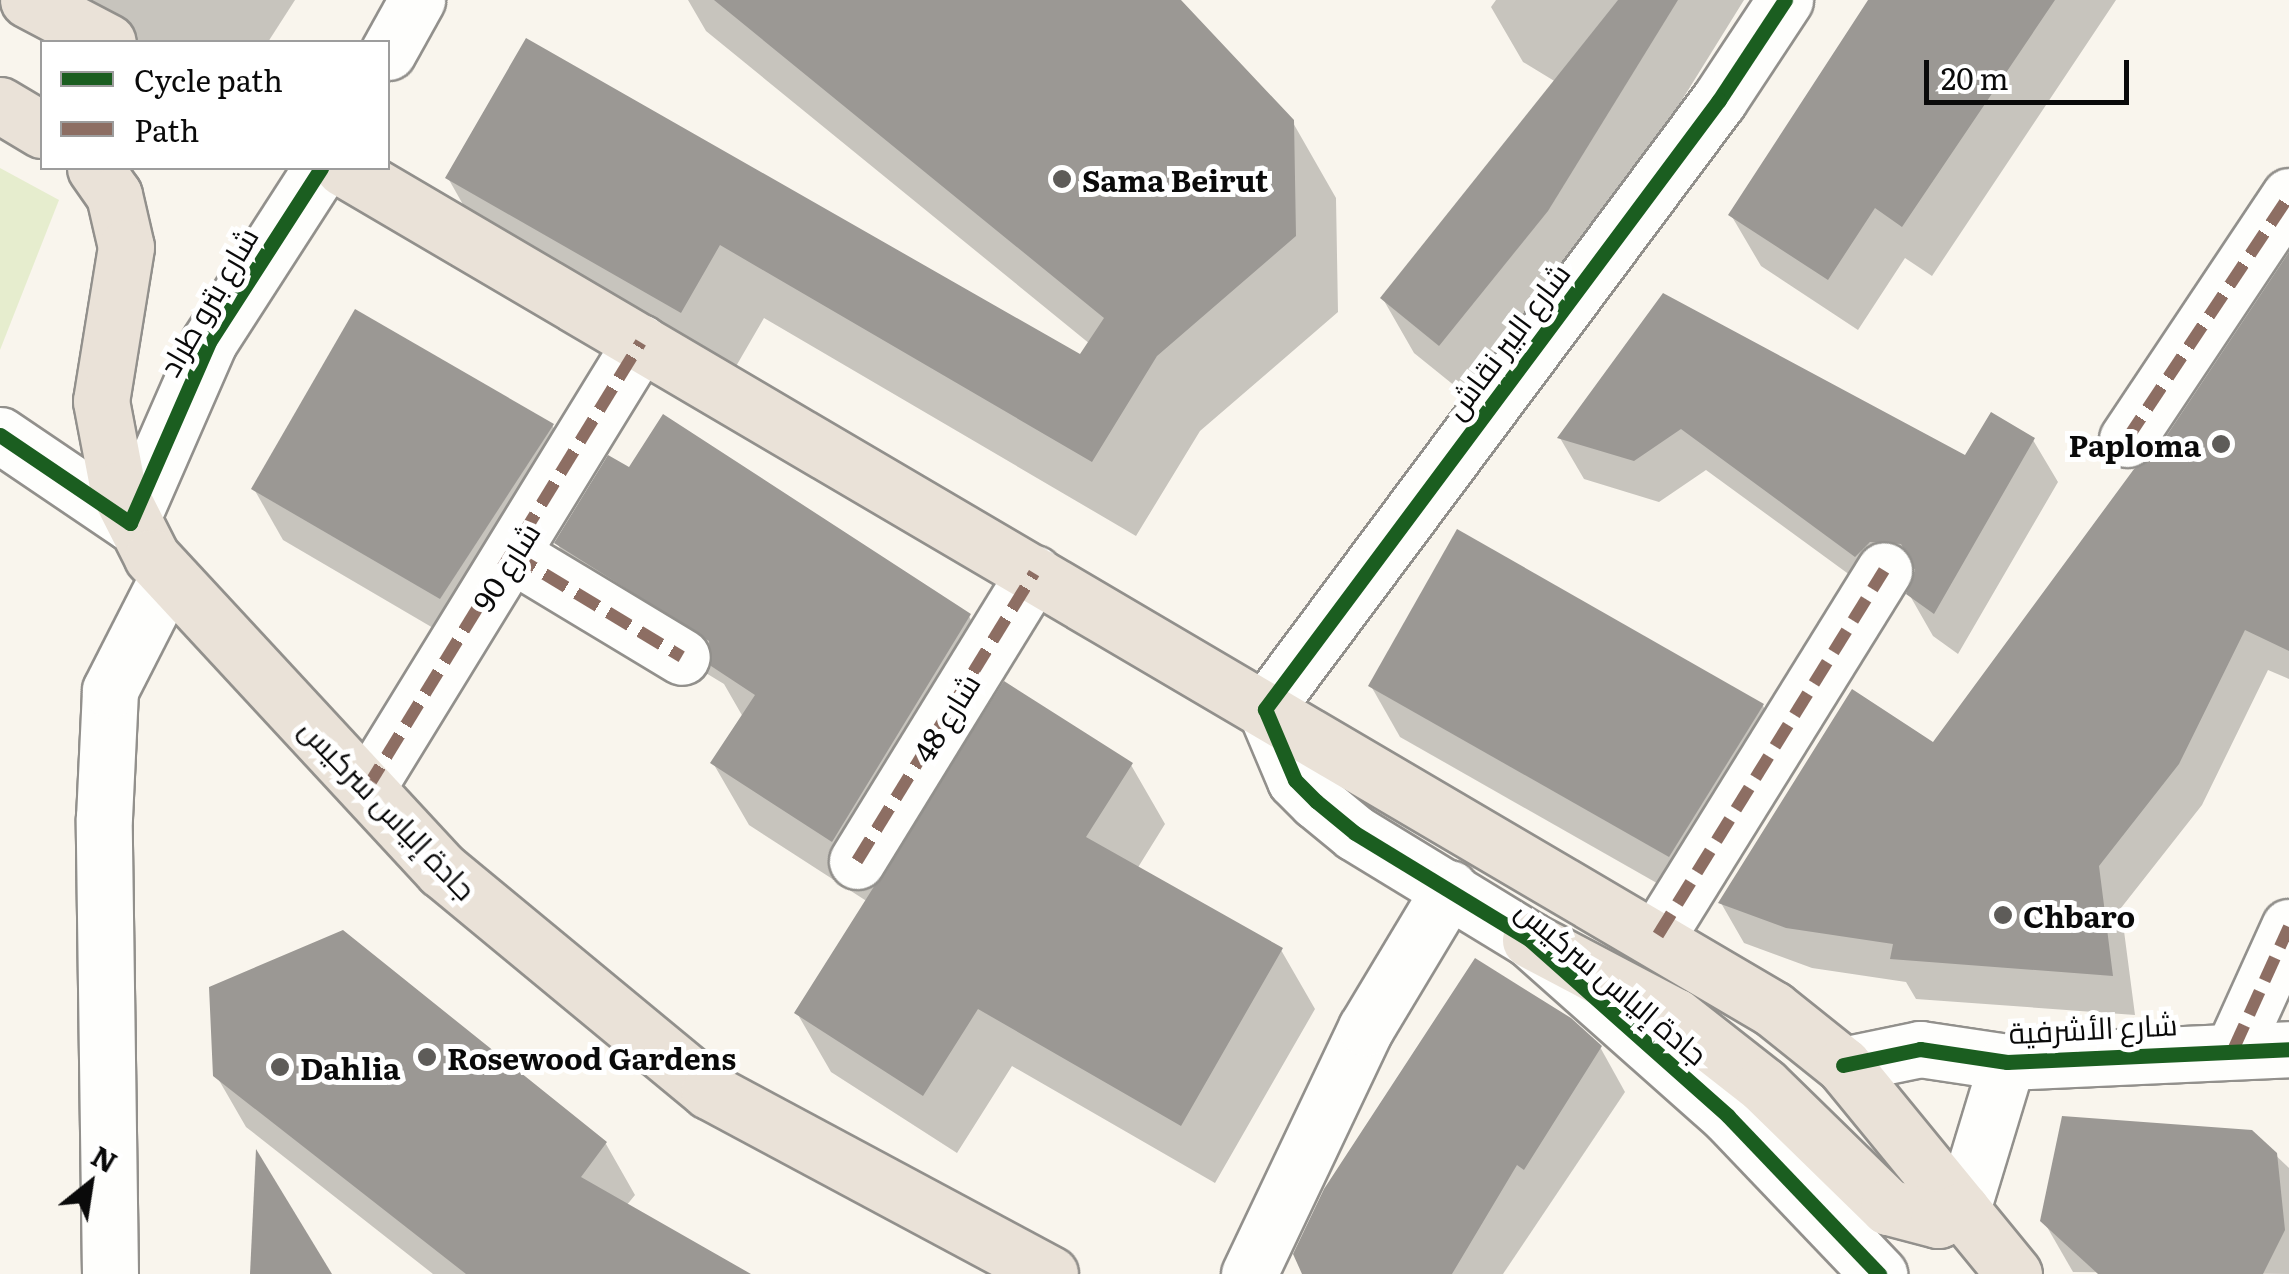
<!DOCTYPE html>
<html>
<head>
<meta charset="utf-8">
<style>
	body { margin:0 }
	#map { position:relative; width:2289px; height:1274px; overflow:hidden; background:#f9f5ed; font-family:Literata,Cairo,serif }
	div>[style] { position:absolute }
	.green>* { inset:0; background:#e6edce }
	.shadow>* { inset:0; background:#0003 }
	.building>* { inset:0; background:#9b9894 }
	.roads { filter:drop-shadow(2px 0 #92908c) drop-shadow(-2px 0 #92908c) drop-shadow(0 2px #92908c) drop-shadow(0 -2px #92908c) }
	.minor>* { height:55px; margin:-27.5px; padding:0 27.5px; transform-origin:27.5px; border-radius:27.5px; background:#fefefc }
	.major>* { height:55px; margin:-27.5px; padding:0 27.5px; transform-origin:27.5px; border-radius:27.5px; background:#eae2d8 }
	.quiet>* { height:12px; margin-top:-6px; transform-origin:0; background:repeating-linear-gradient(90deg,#8d6e63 0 25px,transparent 0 37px) }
	.cycleway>* { height:15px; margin:-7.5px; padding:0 7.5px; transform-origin:7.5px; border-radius:7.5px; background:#1b5e20 }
	.dots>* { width:28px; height:28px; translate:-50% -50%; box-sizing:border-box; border:5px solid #fff; border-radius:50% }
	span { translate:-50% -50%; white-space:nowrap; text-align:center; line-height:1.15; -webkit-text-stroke:10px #fff; paint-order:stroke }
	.poi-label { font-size:30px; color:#0a0a0a; font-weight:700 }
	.left { translate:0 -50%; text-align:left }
	.right { translate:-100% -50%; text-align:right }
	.street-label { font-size:30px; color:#0a0a0a }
	.legend { position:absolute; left:40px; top:40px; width:350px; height:130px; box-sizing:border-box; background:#fff; border:2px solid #9d9d9d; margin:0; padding:12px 18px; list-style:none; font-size:30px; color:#0a0a0a }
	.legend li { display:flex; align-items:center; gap:20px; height:50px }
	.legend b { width:50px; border:2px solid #9d9d9d }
	.north { position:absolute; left:40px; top:1134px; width:100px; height:100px; -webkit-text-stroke:8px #fff; paint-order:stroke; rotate:30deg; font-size:28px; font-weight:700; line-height:40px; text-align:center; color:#0a0a0a }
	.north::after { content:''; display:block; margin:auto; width:35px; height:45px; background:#0a0a0a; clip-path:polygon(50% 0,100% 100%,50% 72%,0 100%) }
	.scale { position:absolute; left:1924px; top:60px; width:205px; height:45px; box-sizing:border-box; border:5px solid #0a0a0a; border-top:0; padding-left:12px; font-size:30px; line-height:35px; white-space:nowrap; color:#0a0a0a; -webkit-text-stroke:8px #fff; paint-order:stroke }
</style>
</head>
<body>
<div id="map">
	<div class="green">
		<div style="clip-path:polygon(0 168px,59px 200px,0 350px)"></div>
	</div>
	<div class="shadow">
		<div style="clip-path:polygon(75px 0,295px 0,268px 42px,129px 42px)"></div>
		<div style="clip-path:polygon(688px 0,1177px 0,1292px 121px,1336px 198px,1338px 312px,1200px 431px,1136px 536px,764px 318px,724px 387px,491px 254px,448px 178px,527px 41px,1080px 358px,1090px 344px,706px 31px)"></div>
		<div style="clip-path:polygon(1496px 0,1744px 0,1579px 266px,1471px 399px,1414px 353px,1383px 299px,1556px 82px,1523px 62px,1491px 7px)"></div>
		<div style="clip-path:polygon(1872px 0,2116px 0,1932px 276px,1905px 258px,1858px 330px,1761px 266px,1731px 215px)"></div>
		<div style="clip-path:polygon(2289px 256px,2289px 679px,2268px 670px,2202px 805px,2121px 908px,2135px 1015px,1916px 999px,1906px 982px,1812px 968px,1744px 943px,1721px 903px,1934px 746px,2155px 458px)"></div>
		<div style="clip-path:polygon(1664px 296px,1966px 458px,2033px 440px,2058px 482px,1958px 654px,1933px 636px,1909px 594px,1912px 584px,1894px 583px,1880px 597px,1706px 470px,1659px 502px,1584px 479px,1560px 438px)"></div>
		<div style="clip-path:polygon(552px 425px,582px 476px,469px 649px,283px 540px,254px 489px)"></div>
		<div style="clip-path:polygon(630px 470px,969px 616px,1001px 682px,1131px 765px,1165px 824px,1137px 869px,1281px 950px,1315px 1009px,1215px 1183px,1012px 1066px,957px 1153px,831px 1072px,797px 1013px,868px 902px,749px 825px,713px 763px,743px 717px,724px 684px,592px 604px,557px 543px)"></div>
		<div style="clip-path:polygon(1371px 686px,1763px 706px,1792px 757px,1699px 907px,1400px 737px)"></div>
		<div style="clip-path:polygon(1600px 1047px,1625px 1092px,1503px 1274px,1305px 1274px)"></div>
		<div style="clip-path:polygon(216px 1075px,606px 1144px,635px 1195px,626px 1206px,746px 1274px,433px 1274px,246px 1127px)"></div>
		<div style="clip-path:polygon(2251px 1132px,2289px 1168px,2289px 1274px,2073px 1272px,2043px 1220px)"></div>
	</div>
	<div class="building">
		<div style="clip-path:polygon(714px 0,1181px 0,1294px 120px,1296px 236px,1157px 356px,1092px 462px,720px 245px,681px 313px,445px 178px,526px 38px,1080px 354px,1104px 318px)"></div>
		<div style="clip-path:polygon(1618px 0,1678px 0,1548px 211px,1439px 346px,1380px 298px)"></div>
		<div style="clip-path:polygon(1868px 0,2055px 0,1902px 227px,1875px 208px,1828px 280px,1728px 215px)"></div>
		<div style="clip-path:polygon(2289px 252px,2289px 651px,2245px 630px,2179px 764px,2099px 866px,2113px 976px,1890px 959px,1893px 944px,1786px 928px,1718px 903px,1852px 689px,1933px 742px,2134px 469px,2153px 456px)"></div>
		<div style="clip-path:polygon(1663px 293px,1965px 455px,1991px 412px,2035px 438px,1934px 614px,1906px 594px,1915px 570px,1901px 544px,1870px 542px,1855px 557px,1681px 429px,1634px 461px,1557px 438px)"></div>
		<div style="clip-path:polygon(355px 309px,554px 424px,440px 599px,251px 489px)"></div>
		<div style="clip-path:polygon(663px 414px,971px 614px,832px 842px,710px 763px,755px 695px,711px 666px,709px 641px,554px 543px,608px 455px,629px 467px)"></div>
		<div style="clip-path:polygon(1457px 529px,1764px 704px,1669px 857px,1368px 686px)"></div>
		<div style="clip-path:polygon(1004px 681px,1133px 763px,1086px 837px,1283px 948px,1181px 1126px,978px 1009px,923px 1096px,794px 1013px)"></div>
		<div style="clip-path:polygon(343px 930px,607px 1142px,581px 1177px,751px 1274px,466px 1274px,213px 1076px,209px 987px)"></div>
		<div style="clip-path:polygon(1475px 958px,1571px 1018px,1602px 1046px,1524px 1170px,1517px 1165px,1452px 1274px,1302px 1274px,1293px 1254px,1324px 1189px)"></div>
		<div style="clip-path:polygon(2062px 1116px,2252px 1130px,2277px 1153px,2285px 1230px,2263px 1274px,2098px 1274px,2040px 1221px)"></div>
		<div style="clip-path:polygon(256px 1149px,332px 1274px,250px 1274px)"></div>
	</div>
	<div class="roads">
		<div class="minor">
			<div style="left:1785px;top:0;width:120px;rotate:123.4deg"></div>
			<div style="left:1719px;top:100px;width:760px;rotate:126.7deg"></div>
			<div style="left:1265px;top:709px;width:77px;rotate:67.1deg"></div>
			<div style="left:1295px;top:780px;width:30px;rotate:45deg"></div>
			<div style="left:1316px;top:801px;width:50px;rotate:39.4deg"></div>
			<div style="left:1355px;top:833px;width:205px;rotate:31.4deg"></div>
			<div style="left:1530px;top:940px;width:265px;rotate:41.6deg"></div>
			<div style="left:1728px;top:1116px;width:219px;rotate:46.3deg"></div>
			<div style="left:388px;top:52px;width:60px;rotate:-60.9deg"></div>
			<div style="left:0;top:435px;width:157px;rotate:34.1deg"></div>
			<div style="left:130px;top:523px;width:197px;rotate:-66.4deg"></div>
			<div style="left:209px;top:342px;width:207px;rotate:-57.2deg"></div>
			<div style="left:2127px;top:439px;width:292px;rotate:-56.3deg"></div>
			<div style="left:513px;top:555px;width:197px;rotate:31.1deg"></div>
			<div style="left:367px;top:788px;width:523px;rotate:-58.44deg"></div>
			<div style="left:857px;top:861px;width:338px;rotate:-58.4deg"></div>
			<div style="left:1658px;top:935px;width:429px;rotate:-58.2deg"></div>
			<div style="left:2234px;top:1048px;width:133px;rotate:-65.6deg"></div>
			<div style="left:1843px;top:1065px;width:79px;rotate:-11.7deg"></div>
			<div style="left:1920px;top:1049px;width:88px;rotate:8.5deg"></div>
			<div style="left:2007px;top:1062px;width:282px;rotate:-2.6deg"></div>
			<div style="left:1962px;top:1210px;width:155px;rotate:-73.1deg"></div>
			<div style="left:110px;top:1274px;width:456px;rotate:-90.8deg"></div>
			<div style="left:104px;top:818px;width:128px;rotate:-87.3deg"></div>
			<div style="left:110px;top:690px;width:128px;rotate:-63deg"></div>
			<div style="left:1249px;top:1274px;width:272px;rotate:-64.6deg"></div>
			<div style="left:1366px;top:1028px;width:163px;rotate:-59deg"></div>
		</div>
		<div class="major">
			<div style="left:28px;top:0;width:90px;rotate:27.7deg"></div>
			<div style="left:0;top:105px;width:49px;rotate:30.8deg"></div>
			<div style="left:95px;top:168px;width:33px;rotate:55deg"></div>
			<div style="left:114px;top:195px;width:53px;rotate:77deg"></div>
			<div style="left:126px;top:247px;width:156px;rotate:99.2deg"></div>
			<div style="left:101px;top:401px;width:91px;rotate:79.2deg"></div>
			<div style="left:118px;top:490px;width:75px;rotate:63.1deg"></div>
			<div style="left:152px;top:557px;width:427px;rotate:47.2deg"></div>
			<div style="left:442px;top:870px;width:347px;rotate:39.6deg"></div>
			<div style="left:709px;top:1091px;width:387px;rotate:28.2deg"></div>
			<div style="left:343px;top:168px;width:1659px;rotate:30.46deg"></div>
			<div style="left:1773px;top:1009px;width:90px;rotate:38.7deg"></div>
			<div style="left:1843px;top:1065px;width:270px;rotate:50.7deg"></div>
			<div style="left:1530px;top:940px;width:164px;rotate:27.7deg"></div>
			<div style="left:1675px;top:1016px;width:112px;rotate:38.1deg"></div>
			<div style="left:1763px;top:1085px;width:175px;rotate:44.3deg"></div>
			<div style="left:1888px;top:1207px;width:52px;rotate:14.6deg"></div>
			<div style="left:1938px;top:1220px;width:26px;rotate:-23deg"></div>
		</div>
	</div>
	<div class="quiet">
		<div style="left:2127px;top:439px;width:292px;rotate:-56.3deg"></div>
		<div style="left:513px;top:555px;width:197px;rotate:31.1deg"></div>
		<div style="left:367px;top:788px;width:523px;rotate:-58.44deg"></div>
		<div style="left:857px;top:861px;width:338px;rotate:-58.4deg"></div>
		<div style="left:1658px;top:935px;width:429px;rotate:-58.2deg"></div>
		<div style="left:2234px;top:1048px;width:133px;rotate:-65.6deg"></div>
	</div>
	<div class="cycleway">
		<div style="left:1785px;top:0;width:120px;rotate:123.4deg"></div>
		<div style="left:1719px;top:100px;width:760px;rotate:126.7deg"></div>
		<div style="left:1265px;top:709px;width:77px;rotate:67.1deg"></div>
		<div style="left:1295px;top:780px;width:30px;rotate:45deg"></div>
		<div style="left:1316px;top:801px;width:50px;rotate:39.4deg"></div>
		<div style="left:1355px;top:833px;width:205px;rotate:31.4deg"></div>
		<div style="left:1530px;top:940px;width:265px;rotate:41.6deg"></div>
		<div style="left:1728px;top:1116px;width:219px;rotate:46.3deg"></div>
		<div style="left:0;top:435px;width:157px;rotate:34.1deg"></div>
		<div style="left:130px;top:523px;width:197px;rotate:-66.4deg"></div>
		<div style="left:209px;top:342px;width:207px;rotate:-57.2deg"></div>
		<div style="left:1843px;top:1065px;width:79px;rotate:-11.7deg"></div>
		<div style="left:1920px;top:1049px;width:88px;rotate:8.5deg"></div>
		<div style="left:2007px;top:1062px;width:282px;rotate:-2.6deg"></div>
	</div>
	<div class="dots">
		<div style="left:1062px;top:179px;background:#5e5c59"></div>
		<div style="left:2221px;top:444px;background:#5e5c59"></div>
		<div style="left:2003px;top:915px;background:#5e5c59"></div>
		<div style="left:427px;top:1057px;background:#5e5c59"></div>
		<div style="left:280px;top:1067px;background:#5e5c59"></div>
	</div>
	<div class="poi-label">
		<span class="left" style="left:1082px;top:179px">Sama Beirut</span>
		<span class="right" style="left:2201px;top:444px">Paploma</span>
		<span class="left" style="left:2023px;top:915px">Chbaro</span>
		<span class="left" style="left:447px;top:1057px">Rosewood Gardens</span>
		<span class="left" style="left:300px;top:1067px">Dahlia</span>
	</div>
	<div class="street-label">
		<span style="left:207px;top:301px;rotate:-60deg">شارع بترو طراد</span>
		<span style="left:1506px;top:340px;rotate:-53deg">شارع البير نقاش</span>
		<span style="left:505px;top:566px;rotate:-58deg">شارع 90</span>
		<span style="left:945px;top:717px;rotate:-58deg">شارع 48</span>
		<span style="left:389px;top:808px;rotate:46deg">جادة إلياس سركيس</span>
		<span style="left:1613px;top:981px;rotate:40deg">جادة إلياس سركيس</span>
		<span style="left:2093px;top:1027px;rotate:-3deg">شارع الأشرفية</span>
	</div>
	<ul class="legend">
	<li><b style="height:12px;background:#1b5e20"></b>Cycle path</li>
	<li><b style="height:12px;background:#8d6e63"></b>Path</li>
	</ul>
	<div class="north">N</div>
	<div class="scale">20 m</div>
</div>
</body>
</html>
